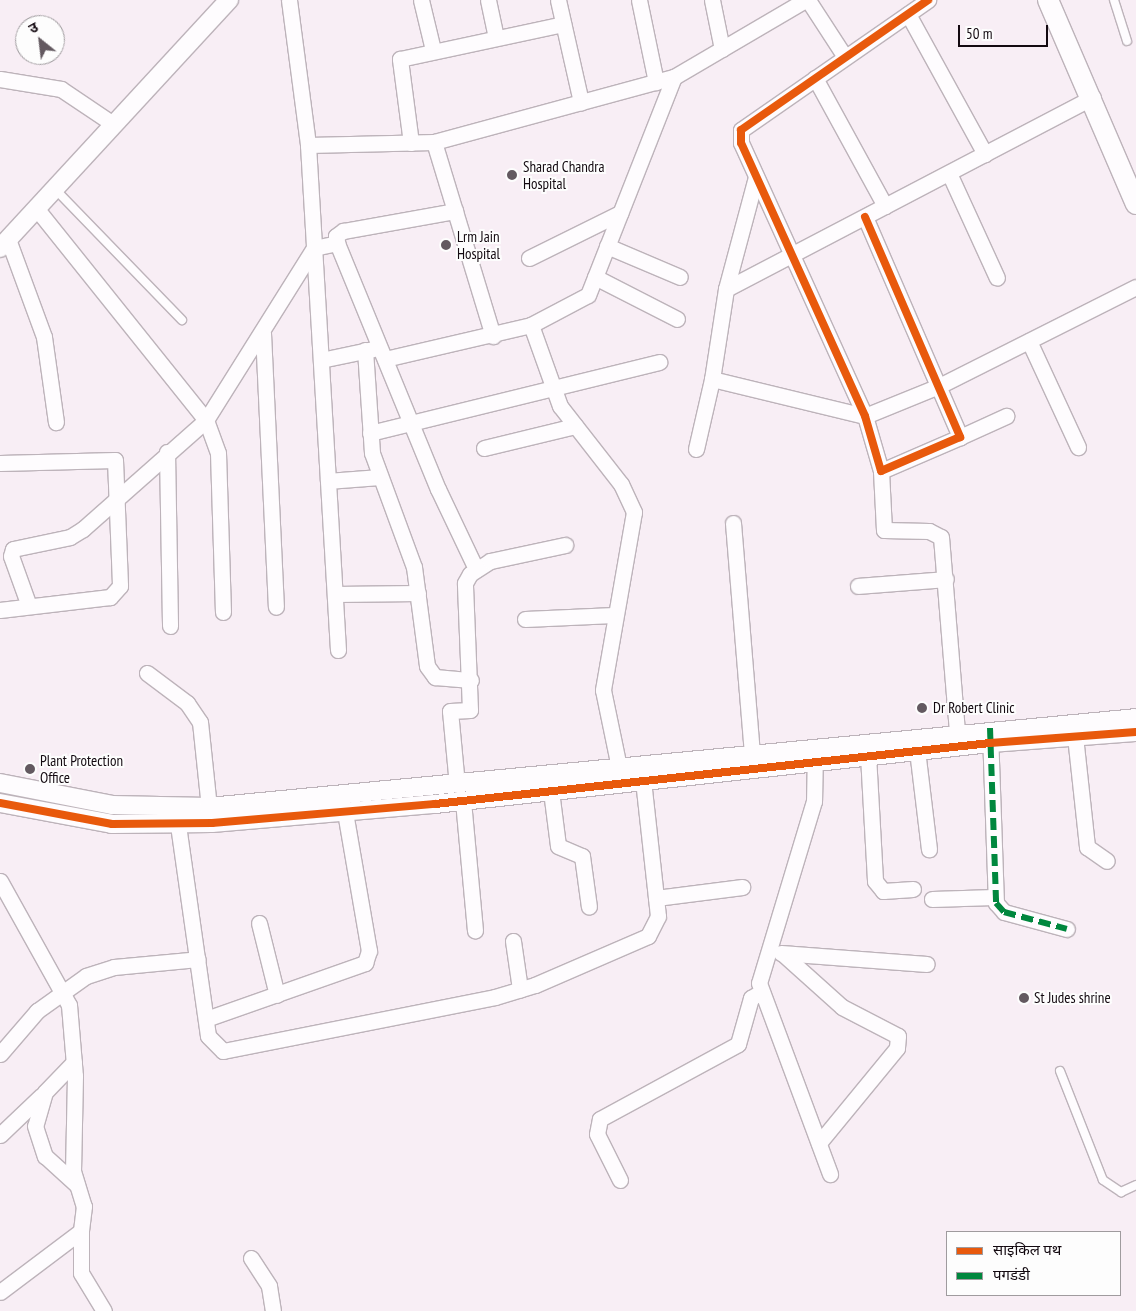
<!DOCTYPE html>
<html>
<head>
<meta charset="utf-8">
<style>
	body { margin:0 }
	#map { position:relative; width:1136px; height:1311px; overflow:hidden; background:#f8eef5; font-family:"PT Sans Narrow","Noto Sans Devanagari",sans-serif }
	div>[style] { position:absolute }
	.roads { filter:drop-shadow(1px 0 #bdb3ba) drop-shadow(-1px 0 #bdb3ba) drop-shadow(0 1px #bdb3ba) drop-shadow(0 -1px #bdb3ba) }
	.service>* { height:8px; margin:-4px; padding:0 4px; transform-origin:4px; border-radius:4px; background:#fefcfe }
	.minor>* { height:15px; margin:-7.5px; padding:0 7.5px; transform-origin:7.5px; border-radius:7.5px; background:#fefcfe }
	.tertiary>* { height:18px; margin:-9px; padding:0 9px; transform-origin:9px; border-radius:9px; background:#fefcfe }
	.secondary>* { height:20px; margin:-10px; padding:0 10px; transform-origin:10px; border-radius:10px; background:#fefcfe }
	.quiet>* { height:6px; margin-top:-3px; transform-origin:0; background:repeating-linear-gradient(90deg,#00873e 0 12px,transparent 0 18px) }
	.cycleway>* { height:8px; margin:-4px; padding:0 4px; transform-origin:4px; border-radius:4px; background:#e8590c }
	.dots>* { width:14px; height:14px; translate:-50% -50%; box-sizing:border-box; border:2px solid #fdfdfd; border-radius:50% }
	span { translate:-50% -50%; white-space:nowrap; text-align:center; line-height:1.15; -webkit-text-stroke:4px #fdfdfd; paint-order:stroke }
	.poi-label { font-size:15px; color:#130910 }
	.left { translate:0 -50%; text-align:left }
	.legend { position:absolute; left:946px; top:1231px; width:175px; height:65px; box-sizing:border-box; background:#fdfdfd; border:1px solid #9f9b9e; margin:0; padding:6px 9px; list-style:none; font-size:15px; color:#130910 }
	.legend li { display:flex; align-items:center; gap:10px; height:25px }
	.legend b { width:25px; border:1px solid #9f9b9e }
	.north { position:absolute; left:15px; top:15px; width:50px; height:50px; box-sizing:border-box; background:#fdfdfd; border:1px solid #9f9b9e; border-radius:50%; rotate:331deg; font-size:14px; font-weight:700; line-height:20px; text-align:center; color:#130910 }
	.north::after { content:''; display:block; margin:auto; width:18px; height:22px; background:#635960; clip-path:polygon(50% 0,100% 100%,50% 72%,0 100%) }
	.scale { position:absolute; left:958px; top:25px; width:90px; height:22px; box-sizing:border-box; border:2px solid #130910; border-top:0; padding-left:6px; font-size:15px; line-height:18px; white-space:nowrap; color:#130910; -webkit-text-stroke:4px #fdfdfd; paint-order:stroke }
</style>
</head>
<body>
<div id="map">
	<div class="roads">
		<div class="service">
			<div style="left:1114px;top:0;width:43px;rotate:72.4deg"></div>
			<div style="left:54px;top:188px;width:184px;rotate:45.9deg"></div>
			<div style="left:1060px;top:1071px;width:117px;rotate:68.5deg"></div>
			<div style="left:1103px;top:1180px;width:22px;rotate:34deg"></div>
			<div style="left:1121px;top:1192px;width:17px;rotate:-25deg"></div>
		</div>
		<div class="minor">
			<div style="left:289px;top:0;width:146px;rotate:82.5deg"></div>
			<div style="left:308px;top:145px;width:506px;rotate:86.6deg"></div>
			<div style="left:421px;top:0;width:51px;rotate:76.5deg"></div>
			<div style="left:488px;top:0;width:38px;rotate:78deg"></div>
			<div style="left:558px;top:0;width:105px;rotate:77.3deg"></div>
			<div style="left:639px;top:0;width:84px;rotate:78.3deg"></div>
			<div style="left:712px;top:0;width:50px;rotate:78.5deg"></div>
			<div style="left:808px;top:0;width:68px;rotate:57deg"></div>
			<div style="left:908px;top:14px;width:160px;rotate:61.2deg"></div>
			<div style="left:815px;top:78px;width:146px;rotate:61.3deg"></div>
			<div style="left:0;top:79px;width:62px;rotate:9.3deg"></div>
			<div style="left:61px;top:89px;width:63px;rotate:33.9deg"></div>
			<div style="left:434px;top:142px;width:203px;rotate:73.1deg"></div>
			<div style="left:411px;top:143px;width:85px;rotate:-97.5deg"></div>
			<div style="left:400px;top:59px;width:167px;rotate:-12.1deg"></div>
			<div style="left:308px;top:145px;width:126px;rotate:-1.4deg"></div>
			<div style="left:434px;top:142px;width:249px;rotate:-15.2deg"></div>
			<div style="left:949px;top:173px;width:115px;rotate:65.4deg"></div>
			<div style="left:756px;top:177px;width:116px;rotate:105deg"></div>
			<div style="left:726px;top:289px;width:91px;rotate:98.8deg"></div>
			<div style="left:712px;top:379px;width:157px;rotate:13.6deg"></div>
			<div style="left:865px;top:416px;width:80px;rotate:-22.1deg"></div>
			<div style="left:939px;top:386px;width:220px;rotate:-26.7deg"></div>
			<div style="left:36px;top:208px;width:272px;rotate:51.3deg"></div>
			<div style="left:206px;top:420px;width:35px;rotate:70deg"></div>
			<div style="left:218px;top:453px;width:159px;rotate:88.2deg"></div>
			<div style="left:865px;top:217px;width:240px;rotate:66.6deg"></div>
			<div style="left:960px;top:437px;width:86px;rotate:156.7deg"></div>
			<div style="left:881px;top:471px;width:57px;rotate:-106.2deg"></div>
			<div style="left:865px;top:416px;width:300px;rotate:-114.4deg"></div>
			<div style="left:741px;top:143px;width:13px;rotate:-90deg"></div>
			<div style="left:741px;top:130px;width:228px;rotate:-34.8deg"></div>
			<div style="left:8px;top:239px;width:104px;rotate:69.8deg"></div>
			<div style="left:44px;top:337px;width:86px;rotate:82deg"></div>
			<div style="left:337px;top:243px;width:7px;rotate:-98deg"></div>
			<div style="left:336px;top:236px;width:9px;rotate:-36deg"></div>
			<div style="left:343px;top:231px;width:114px;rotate:-10.1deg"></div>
			<div style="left:607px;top:246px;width:79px;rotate:23deg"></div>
			<div style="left:529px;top:258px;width:102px;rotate:-26.3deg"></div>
			<div style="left:595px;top:277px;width:92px;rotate:27.1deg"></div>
			<div style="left:726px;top:289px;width:414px;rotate:-27.6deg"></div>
			<div style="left:531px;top:325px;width:86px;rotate:70.3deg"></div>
			<div style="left:560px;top:406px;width:99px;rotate:52deg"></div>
			<div style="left:621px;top:484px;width:31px;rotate:65deg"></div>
			<div style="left:634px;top:512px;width:181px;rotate:99.9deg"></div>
			<div style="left:603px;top:690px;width:79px;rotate:78.3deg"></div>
			<div style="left:263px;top:333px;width:274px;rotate:87.3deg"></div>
			<div style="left:1029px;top:341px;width:117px;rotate:65.2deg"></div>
			<div style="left:365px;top:350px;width:103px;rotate:86.1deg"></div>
			<div style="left:372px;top:453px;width:121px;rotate:69.8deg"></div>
			<div style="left:414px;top:567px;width:100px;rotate:82.5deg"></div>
			<div style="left:427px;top:666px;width:14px;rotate:54deg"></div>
			<div style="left:435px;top:677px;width:36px;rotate:5deg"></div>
			<div style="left:385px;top:359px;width:150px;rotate:-13.1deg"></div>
			<div style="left:531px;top:325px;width:64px;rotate:-27.8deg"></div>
			<div style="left:588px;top:295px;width:234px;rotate:-68.5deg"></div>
			<div style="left:674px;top:77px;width:152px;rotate:-30.4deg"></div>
			<div style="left:321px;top:360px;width:53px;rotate:-11.9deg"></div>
			<div style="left:370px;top:433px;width:298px;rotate:-13.8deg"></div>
			<div style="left:960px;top:437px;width:51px;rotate:-24.5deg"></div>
			<div style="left:484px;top:448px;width:94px;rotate:-13.6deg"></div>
			<div style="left:696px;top:449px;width:72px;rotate:-77.1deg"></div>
			<div style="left:167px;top:452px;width:174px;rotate:89deg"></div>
			<div style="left:0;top:463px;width:115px;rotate:-1.5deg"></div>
			<div style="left:115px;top:460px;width:126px;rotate:87.7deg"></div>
			<div style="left:120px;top:586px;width:15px;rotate:132deg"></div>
			<div style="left:110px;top:597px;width:111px;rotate:173.3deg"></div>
			<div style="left:881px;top:471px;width:59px;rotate:87.1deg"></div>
			<div style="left:884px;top:530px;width:45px;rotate:1.3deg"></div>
			<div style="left:929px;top:531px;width:13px;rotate:27deg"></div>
			<div style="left:941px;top:537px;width:196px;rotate:85.3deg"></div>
			<div style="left:328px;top:481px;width:51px;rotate:-4.5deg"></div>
			<div style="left:733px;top:523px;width:231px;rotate:85.3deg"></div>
			<div style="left:858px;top:586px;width:88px;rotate:-4.5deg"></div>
			<div style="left:335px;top:594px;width:83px;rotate:-0.7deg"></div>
			<div style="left:29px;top:606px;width:53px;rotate:-109.8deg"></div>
			<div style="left:11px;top:556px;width:7px;rotate:-74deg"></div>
			<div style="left:13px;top:549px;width:58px;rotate:-11.9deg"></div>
			<div style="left:70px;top:537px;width:15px;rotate:-32deg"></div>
			<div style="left:83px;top:529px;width:164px;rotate:-41.5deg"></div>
			<div style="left:206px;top:420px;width:203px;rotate:-57.9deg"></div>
			<div style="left:314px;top:248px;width:24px;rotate:-12deg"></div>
			<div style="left:337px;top:243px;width:266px;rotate:67.7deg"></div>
			<div style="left:438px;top:489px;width:89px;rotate:64.6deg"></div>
			<div style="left:525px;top:619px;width:89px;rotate:-2.6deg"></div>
			<div style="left:147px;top:673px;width:50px;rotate:36.9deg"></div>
			<div style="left:187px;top:703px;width:23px;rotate:56deg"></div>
			<div style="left:200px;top:722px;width:85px;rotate:84deg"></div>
			<div style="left:990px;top:732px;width:171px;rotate:88deg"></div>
			<div style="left:996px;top:903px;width:12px;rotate:48deg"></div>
			<div style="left:1004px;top:912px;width:65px;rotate:15.1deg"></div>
			<div style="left:1075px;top:736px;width:112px;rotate:83.8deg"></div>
			<div style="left:1087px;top:847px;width:24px;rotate:35deg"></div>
			<div style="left:917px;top:750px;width:100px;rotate:83.1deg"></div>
			<div style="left:815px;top:751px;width:50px;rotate:91.1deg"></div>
			<div style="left:814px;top:801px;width:190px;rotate:106.8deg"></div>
			<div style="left:759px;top:983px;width:204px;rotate:69.6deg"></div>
			<div style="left:868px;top:755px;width:126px;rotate:86.8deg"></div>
			<div style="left:875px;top:881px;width:13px;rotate:51deg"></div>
			<div style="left:883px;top:891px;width:30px;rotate:-4deg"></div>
			<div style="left:457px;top:785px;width:74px;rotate:-95.4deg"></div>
			<div style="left:450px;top:711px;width:20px;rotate:-3deg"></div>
			<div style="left:470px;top:710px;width:127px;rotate:-92.3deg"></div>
			<div style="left:465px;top:583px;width:10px;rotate:-61deg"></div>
			<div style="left:470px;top:574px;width:24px;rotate:-33deg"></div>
			<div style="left:490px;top:561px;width:77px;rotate:-12deg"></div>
			<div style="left:551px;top:791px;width:55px;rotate:82.7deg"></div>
			<div style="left:558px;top:846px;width:26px;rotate:23deg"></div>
			<div style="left:582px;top:856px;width:51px;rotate:82.2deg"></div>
			<div style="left:463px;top:801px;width:130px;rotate:84.7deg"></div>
			<div style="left:178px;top:825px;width:213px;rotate:81.9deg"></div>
			<div style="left:208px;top:1036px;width:21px;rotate:45deg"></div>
			<div style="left:223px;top:1051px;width:277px;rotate:-11.2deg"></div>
			<div style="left:495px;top:997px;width:42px;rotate:-16.7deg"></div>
			<div style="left:535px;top:985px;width:123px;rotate:-23.4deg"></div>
			<div style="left:648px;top:936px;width:22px;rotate:-63deg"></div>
			<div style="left:658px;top:916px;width:146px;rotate:-96.3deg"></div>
			<div style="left:0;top:881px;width:142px;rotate:60.9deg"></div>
			<div style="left:69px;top:1005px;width:71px;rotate:85.2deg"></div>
			<div style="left:75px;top:1076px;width:95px;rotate:91.2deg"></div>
			<div style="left:73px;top:1171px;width:37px;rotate:73deg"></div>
			<div style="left:84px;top:1206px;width:25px;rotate:97deg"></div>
			<div style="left:81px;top:1231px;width:101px;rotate:143deg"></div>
			<div style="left:656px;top:898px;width:87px;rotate:-7.3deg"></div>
			<div style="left:932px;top:899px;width:62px;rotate:-1.8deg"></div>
			<div style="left:259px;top:923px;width:74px;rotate:76deg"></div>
			<div style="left:513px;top:941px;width:49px;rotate:81.7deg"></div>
			<div style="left:781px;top:953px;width:146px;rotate:4.3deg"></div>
			<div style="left:783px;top:954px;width:79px;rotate:41.9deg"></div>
			<div style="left:842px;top:1007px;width:63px;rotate:27.4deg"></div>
			<div style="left:898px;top:1036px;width:12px;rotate:95deg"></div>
			<div style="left:897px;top:1048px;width:123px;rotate:129.4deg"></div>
			<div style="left:206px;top:1019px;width:169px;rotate:-19.4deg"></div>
			<div style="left:365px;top:963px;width:13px;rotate:-72deg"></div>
			<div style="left:369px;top:951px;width:141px;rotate:-99.8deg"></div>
			<div style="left:0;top:1054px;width:57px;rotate:-49.3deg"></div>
			<div style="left:37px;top:1011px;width:60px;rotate:-35.5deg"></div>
			<div style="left:86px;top:976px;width:29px;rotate:-18deg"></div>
			<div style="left:114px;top:967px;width:84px;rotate:-5.4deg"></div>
			<div style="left:74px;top:1062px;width:42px;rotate:134deg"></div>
			<div style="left:45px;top:1092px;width:35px;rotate:106deg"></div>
			<div style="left:35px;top:1126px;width:32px;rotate:72deg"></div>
			<div style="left:45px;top:1156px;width:43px;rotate:42.2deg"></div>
			<div style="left:0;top:1135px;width:57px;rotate:-43.6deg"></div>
			<div style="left:620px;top:1180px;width:51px;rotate:-116.6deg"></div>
			<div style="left:597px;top:1134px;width:15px;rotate:-79deg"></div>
			<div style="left:600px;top:1119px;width:157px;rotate:-28.5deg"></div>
			<div style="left:738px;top:1044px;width:48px;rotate:-74.2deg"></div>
			<div style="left:751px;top:998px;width:12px;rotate:-31deg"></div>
			<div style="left:81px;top:1231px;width:42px;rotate:90deg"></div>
			<div style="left:81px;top:1273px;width:44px;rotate:58.8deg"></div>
			<div style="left:251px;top:1258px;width:33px;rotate:57deg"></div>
			<div style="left:269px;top:1286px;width:25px;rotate:81deg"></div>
		</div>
		<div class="tertiary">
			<div style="left:0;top:248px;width:338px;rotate:-47.3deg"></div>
			<div style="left:0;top:783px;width:114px;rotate:11.1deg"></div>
			<div style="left:112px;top:805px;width:97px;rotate:1.2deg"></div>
			<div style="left:209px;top:807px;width:931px;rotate:-5.48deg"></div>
			<div style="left:0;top:803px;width:114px;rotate:10.6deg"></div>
			<div style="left:112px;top:824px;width:100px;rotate:-0.6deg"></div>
			<div style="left:212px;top:823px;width:224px;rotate:-4.9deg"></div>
			<div style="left:435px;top:804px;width:558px;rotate:-6.27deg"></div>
			<div style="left:990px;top:743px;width:146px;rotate:-4.3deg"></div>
		</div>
		<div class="secondary">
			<div style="left:1048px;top:0;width:222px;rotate:66.7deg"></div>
		</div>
	</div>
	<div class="quiet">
		<div style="left:990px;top:728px;width:175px;rotate:88deg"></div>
		<div style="left:996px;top:903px;width:12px;rotate:48deg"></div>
		<div style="left:1004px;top:912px;width:65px;rotate:15.1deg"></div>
	</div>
	<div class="cycleway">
		<div style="left:865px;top:217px;width:240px;rotate:66.6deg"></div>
		<div style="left:960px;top:437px;width:86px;rotate:156.7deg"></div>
		<div style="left:881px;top:471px;width:57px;rotate:-106.2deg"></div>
		<div style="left:865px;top:416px;width:300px;rotate:-114.4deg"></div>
		<div style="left:741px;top:143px;width:13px;rotate:-90deg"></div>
		<div style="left:741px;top:130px;width:228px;rotate:-34.8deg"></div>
		<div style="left:0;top:803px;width:114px;rotate:10.6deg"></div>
		<div style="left:112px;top:824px;width:100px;rotate:-0.6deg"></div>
		<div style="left:212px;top:823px;width:224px;rotate:-4.9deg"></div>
		<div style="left:435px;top:804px;width:558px;rotate:-6.27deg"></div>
		<div style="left:990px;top:743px;width:146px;rotate:-4.3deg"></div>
	</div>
	<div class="dots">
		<div style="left:512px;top:175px;background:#635960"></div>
		<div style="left:446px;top:245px;background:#635960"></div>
		<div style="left:922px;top:708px;background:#635960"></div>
		<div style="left:30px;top:769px;background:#635960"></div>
		<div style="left:1024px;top:998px;background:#635960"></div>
	</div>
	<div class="poi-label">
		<span class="left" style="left:523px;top:175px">Sharad Chandra<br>Hospital</span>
		<span class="left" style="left:457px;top:245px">Lrm Jain<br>Hospital</span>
		<span class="left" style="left:933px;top:708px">Dr Robert Clinic</span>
		<span class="left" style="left:40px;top:769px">Plant Protection<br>Office</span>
		<span class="left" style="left:1034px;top:998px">St Judes shrine</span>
	</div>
	<ul class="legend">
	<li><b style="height:6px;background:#e8590c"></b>साइकिल पथ</li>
	<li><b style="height:6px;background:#00873e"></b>पगडंडी</li>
	</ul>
	<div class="north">उ</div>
	<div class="scale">50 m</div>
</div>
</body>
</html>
